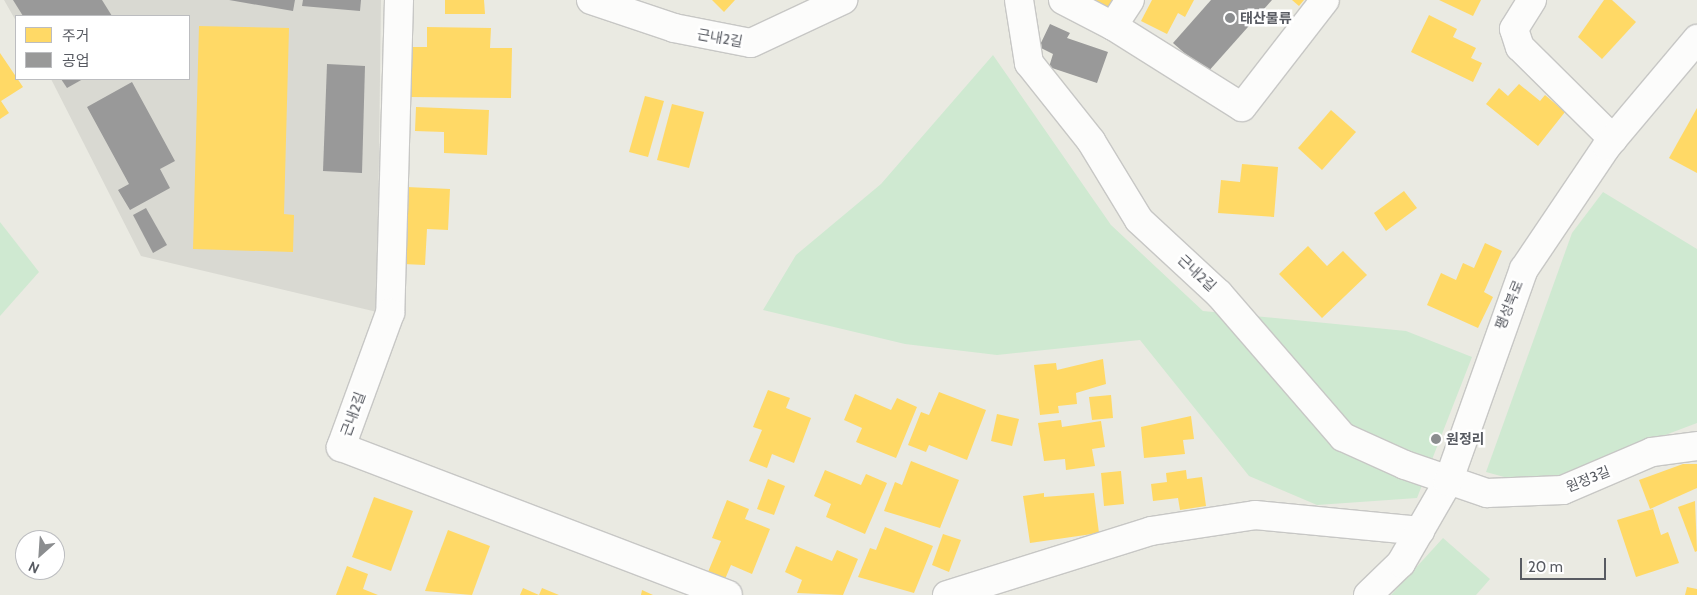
<!DOCTYPE html>
<html>
<head>
<meta charset="utf-8">
<style>
	body { margin:0 }
	#map { position:relative; width:1697px; height:595px; overflow:hidden; background:#eaeae2; font-family:Cabin,"Noto Sans KR",sans-serif }
	div>[style] { position:absolute }
	.industrial>* { inset:0; background:#d9d9d2 }
	.green>* { inset:0; background:#cfe9d1 }
	.homes>* { inset:0; background:#ffd966 }
	.industry>* { inset:0; background:#999 }
	.roads { filter:drop-shadow(1px 0 #c7c7c5) drop-shadow(-1px 0 #c7c7c5) drop-shadow(0 1px #c7c7c5) drop-shadow(0 -1px #c7c7c5) }
	.street>* { height:28px; margin:-14px; padding:0 14px; transform-origin:14px; border-radius:14px; background:#fcfcfb }
	.secondary>* { height:28px; margin:-14px; padding:0 14px; transform-origin:14px; border-radius:14px; background:#fcfcfb }
	.dots>* { width:14px; height:14px; translate:-50% -50%; box-sizing:border-box; border:2px solid #fff; border-radius:50% }
	span { translate:-50% -50%; white-space:nowrap; text-align:center; line-height:1.15; -webkit-text-stroke:5px #fff; paint-order:stroke }
	.poi-label { font-size:14px; color:#585b62; font-weight:700 }
	.left { translate:0 -50%; text-align:left }
	.street-label { font-size:14px; color:#585b62 }
	.legend { position:absolute; left:15px; top:15px; width:175px; height:65px; box-sizing:border-box; background:#fff; border:1px solid #bcbdc0; margin:0; padding:6px 9px; list-style:none; font-size:15px; color:#585b62 }
	.legend li { display:flex; align-items:center; gap:10px; height:25px }
	.legend b { width:25px; border:1px solid #bcbdc0 }
	.north { position:absolute; left:15px; top:530px; width:50px; height:50px; box-sizing:border-box; background:#fff; border:1px solid #bcbdc0; border-radius:50%; rotate:206deg; font-size:14px; font-weight:700; line-height:20px; text-align:center; color:#585b62 }
	.north::after { content:''; display:block; margin:auto; width:18px; height:22px; background:#8b8d8f; clip-path:polygon(50% 0,100% 100%,50% 72%,0 100%) }
	.scale { position:absolute; left:1520px; top:558px; width:86px; height:22px; box-sizing:border-box; border:2px solid #585b62; border-top:0; padding-left:6px; font-size:15px; line-height:18px; white-space:nowrap; color:#585b62; -webkit-text-stroke:4px #fff; paint-order:stroke }
</style>
</head>
<body>
<div id="map">
	<div class="industrial">
		<div style="clip-path:polygon(4px 0,381px 0,377px 312px,141px 256px,51px 79px,189px 79px,189px 16px,16px 16px,16px 21px)"></div>
	</div>
	<div class="green">
		<div style="clip-path:polygon(993px 55px,1111px 225px,1203px 311px,1406px 331px,1472px 357px,1417px 498px,1317px 505px,1249px 476px,1140px 340px,997px 355px,905px 344px,763px 310px,796px 255px,881px 184px)"></div>
		<div style="clip-path:polygon(1603px 192px,1697px 249px,1697px 423px,1533px 485px,1486px 472px,1572px 233px)"></div>
		<div style="clip-path:polygon(0 222px,39px 272px,0 316px)"></div>
		<div style="clip-path:polygon(1443px 538px,1490px 579px,1476px 595px,1391px 595px)"></div>
	</div>
	<div class="homes">
		<div style="clip-path:polygon(445px 0,484px 0,485px 14px,445px 14px)"></div>
		<div style="clip-path:polygon(712px 0,735px 0,724px 12px)"></div>
		<div style="clip-path:polygon(1070px 0,1114px 0,1104px 19px)"></div>
		<div style="clip-path:polygon(1152px 0,1194px 0,1185px 17px,1178px 13px,1167px 34px,1141px 21px)"></div>
		<div style="clip-path:polygon(1292px 0,1304px 0,1299px 6px)"></div>
		<div style="clip-path:polygon(1439px 0,1481px 0,1473px 16px)"></div>
		<div style="clip-path:polygon(1604px 0,1612px 0,1636px 22px,1602px 59px,1578px 37px)"></div>
		<div style="clip-path:polygon(1429px 15px,1457px 29px,1453px 37px,1476px 48px,1471px 58px,1482px 63px,1473px 82px,1411px 52px)"></div>
		<div style="clip-path:polygon(199px 26px,289px 28px,284px 214px,294px 215px,293px 252px,193px 249px)"></div>
		<div style="clip-path:polygon(427px 27px,491px 28px,490px 48px,512px 48px,511px 98px,410px 97px,410px 47px,427px 47px)"></div>
		<div style="clip-path:polygon(0 53px,23px 87px,1px 101px,9px 113px,0 119px)"></div>
		<div style="clip-path:polygon(1519px 84px,1540px 101px,1545px 95px,1565px 112px,1538px 146px,1486px 104px,1499px 88px,1508px 96px)"></div>
		<div style="clip-path:polygon(645px 96px,664px 101px,648px 157px,629px 152px)"></div>
		<div style="clip-path:polygon(672px 104px,704px 112px,689px 168px,657px 160px)"></div>
		<div style="clip-path:polygon(416px 107px,489px 110px,487px 155px,444px 153px,444px 132px,415px 131px)"></div>
		<div style="clip-path:polygon(1697px 108px,1697px 173px,1669px 158px)"></div>
		<div style="clip-path:polygon(1331px 110px,1356px 132px,1322px 170px,1298px 148px)"></div>
		<div style="clip-path:polygon(1242px 164px,1278px 167px,1274px 217px,1218px 213px,1221px 180px,1240px 182px)"></div>
		<div style="clip-path:polygon(407px 187px,450px 189px,448px 230px,427px 229px,425px 265px,403px 264px)"></div>
		<div style="clip-path:polygon(1404px 191px,1417px 208px,1386px 231px,1374px 213px)"></div>
		<div style="clip-path:polygon(1485px 243px,1502px 251px,1484px 292px,1493px 297px,1478px 328px,1427px 305px,1441px 273px,1456px 280px,1463px 263px,1474px 268px)"></div>
		<div style="clip-path:polygon(1308px 246px,1327px 266px,1343px 251px,1367px 275px,1322px 318px,1279px 274px)"></div>
		<div style="clip-path:polygon(1103px 359px,1106px 384px,1076px 393px,1077px 404px,1058px 406px,1059px 413px,1040px 415px,1034px 365px,1056px 363px,1057px 370px)"></div>
		<div style="clip-path:polygon(768px 390px,790px 398px,786px 408px,811px 418px,794px 463px,772px 454px,767px 468px,749px 461px,762px 430px,753px 427px)"></div>
		<div style="clip-path:polygon(939px 392px,986px 410px,967px 460px,929px 445px,926px 452px,908px 445px,921px 412px,929px 415px)"></div>
		<div style="clip-path:polygon(855px 394px,891px 410px,897px 398px,917px 407px,896px 458px,856px 442px,862px 428px,844px 420px)"></div>
		<div style="clip-path:polygon(1111px 395px,1113px 418px,1092px 420px,1089px 397px)"></div>
		<div style="clip-path:polygon(997px 414px,1019px 419px,1012px 446px,991px 441px)"></div>
		<div style="clip-path:polygon(1191px 416px,1194px 439px,1183px 440px,1185px 454px,1144px 458px,1141px 427px)"></div>
		<div style="clip-path:polygon(1061px 420px,1062px 427px,1101px 421px,1105px 447px,1092px 449px,1095px 466px,1066px 470px,1065px 459px,1044px 461px,1038px 423px)"></div>
		<div style="clip-path:polygon(911px 461px,959px 480px,940px 528px,884px 511px,895px 482px,902px 485px)"></div>
		<div style="clip-path:polygon(1683px 464px,1697px 464px,1697px 488px,1650px 509px,1639px 480px)"></div>
		<div style="clip-path:polygon(825px 470px,861px 485px,866px 474px,887px 483px,865px 534px,826px 517px,831px 504px,814px 496px)"></div>
		<div style="clip-path:polygon(1186px 470px,1187px 479px,1202px 477px,1206px 506px,1180px 510px,1178px 498px,1153px 501px,1151px 484px,1167px 482px,1166px 473px)"></div>
		<div style="clip-path:polygon(1121px 471px,1124px 504px,1104px 506px,1101px 473px)"></div>
		<div style="clip-path:polygon(768px 479px,785px 486px,774px 515px,757px 509px)"></div>
		<div style="clip-path:polygon(1044px 493px,1044px 497px,1094px 493px,1099px 533px,1030px 543px,1023px 496px)"></div>
		<div style="clip-path:polygon(374px 497px,413px 511px,391px 571px,352px 557px)"></div>
		<div style="clip-path:polygon(727px 500px,749px 509px,745px 519px,770px 529px,752px 574px,731px 565px,725px 579px,708px 572px,721px 541px,712px 538px)"></div>
		<div style="clip-path:polygon(1695px 501px,1697px 551px,1695px 552px,1678px 507px)"></div>
		<div style="clip-path:polygon(1653px 509px,1661px 535px,1668px 532px,1679px 563px,1636px 577px,1617px 520px)"></div>
		<div style="clip-path:polygon(885px 527px,933px 546px,914px 593px,858px 577px,870px 548px,876px 550px)"></div>
		<div style="clip-path:polygon(448px 530px,490px 546px,472px 595px,425px 591px)"></div>
		<div style="clip-path:polygon(943px 534px,961px 540px,949px 572px,932px 565px)"></div>
		<div style="clip-path:polygon(796px 546px,832px 561px,837px 550px,858px 559px,843px 595px,797px 593px,802px 580px,785px 572px)"></div>
		<div style="clip-path:polygon(347px 566px,368px 574px,363px 589px,378px 595px,336px 595px)"></div>
		<div style="clip-path:polygon(1687px 587px,1697px 589px,1697px 595px,1685px 595px)"></div>
		<div style="clip-path:polygon(523px 588px,539px 595px,542px 588px,559px 595px,520px 595px)"></div>
		<div style="clip-path:polygon(642px 590px,653px 595px,641px 595px)"></div>
	</div>
	<div class="industry">
		<div style="clip-path:polygon(13px 0,102px 0,112px 16px,23px 16px)"></div>
		<div style="clip-path:polygon(229px 0,295px 0,293px 11px)"></div>
		<div style="clip-path:polygon(303px 0,361px 0,360px 11px,302px 6px)"></div>
		<div style="clip-path:polygon(1211px 0,1272px 0,1207px 73px,1173px 43px)"></div>
		<div style="clip-path:polygon(1050px 24px,1070px 33px,1067px 38px,1108px 52px,1097px 83px,1049px 67px,1053px 54px,1039px 47px)"></div>
		<div style="clip-path:polygon(327px 64px,365px 66px,362px 173px,323px 171px)"></div>
		<div style="clip-path:polygon(61px 79px,83px 79px,67px 88px)"></div>
		<div style="clip-path:polygon(132px 82px,175px 161px,160px 169px,170px 188px,130px 210px,118px 190px,129px 184px,87px 107px)"></div>
		<div style="clip-path:polygon(146px 208px,167px 245px,153px 253px,133px 215px)"></div>
	</div>
	<div class="roads">
		<div class="street">
			<div style="left:399px;top:0;width:313px;rotate:91.6deg"></div>
			<div style="left:390px;top:313px;width:143px;rotate:110.1deg"></div>
			<div style="left:341px;top:447px;width:414px;rotate:20.9deg"></div>
			<div style="left:591px;top:0;width:88px;rotate:18.6deg"></div>
			<div style="left:674px;top:28px;width:78px;rotate:11deg"></div>
			<div style="left:751px;top:43px;width:102px;rotate:-25.1deg"></div>
			<div style="left:1019px;top:0;width:64px;rotate:81deg"></div>
			<div style="left:1029px;top:63px;width:100px;rotate:51.5deg"></div>
			<div style="left:1091px;top:141px;width:92px;rotate:58.7deg"></div>
			<div style="left:1139px;top:220px;width:109px;rotate:42.8deg"></div>
			<div style="left:1219px;top:294px;width:189px;rotate:49.1deg"></div>
			<div style="left:1343px;top:437px;width:68px;rotate:24.3deg"></div>
			<div style="left:1405px;top:465px;width:87px;rotate:18.9deg"></div>
			<div style="left:1487px;top:493px;width:76px;rotate:-2.3deg"></div>
			<div style="left:1563px;top:490px;width:97px;rotate:-23.1deg"></div>
			<div style="left:1652px;top:452px;width:45px;rotate:-7.6deg"></div>
			<div style="left:1063px;top:0;width:56px;rotate:27.5deg"></div>
			<div style="left:1113px;top:26px;width:152px;rotate:32.1deg"></div>
			<div style="left:1242px;top:107px;width:135px;rotate:-52.2deg"></div>
			<div style="left:1532px;top:0;width:34px;rotate:122deg"></div>
			<div style="left:1514px;top:29px;width:19px;rotate:72deg"></div>
			<div style="left:1520px;top:47px;width:131px;rotate:44.7deg"></div>
			<div style="left:1113px;top:26px;width:31px;rotate:-57deg"></div>
			<div style="left:947px;top:595px;width:214px;rotate:-17.4deg"></div>
			<div style="left:1151px;top:531px;width:105px;rotate:-8.7deg"></div>
			<div style="left:1255px;top:515px;width:166px;rotate:5.5deg"></div>
		</div>
		<div class="secondary">
			<div style="left:1368px;top:595px;width:46px;rotate:-44.1deg"></div>
			<div style="left:1401px;top:563px;width:94px;rotate:-59.9deg"></div>
			<div style="left:1448px;top:482px;width:226px;rotate:-70.4deg"></div>
			<div style="left:1524px;top:269px;width:148px;rotate:-56deg"></div>
			<div style="left:1607px;top:146px;width:140px;rotate:-49.9deg"></div>
		</div>
	</div>
	<div class="dots">
		<div style="left:1230px;top:18px;background:#8b8d8f"></div>
		<div style="left:1436px;top:439px;background:#8b8d8f"></div>
	</div>
	<div class="poi-label">
		<span class="left" style="left:1240px;top:18px">태산물류</span>
		<span class="left" style="left:1446px;top:439px">원정리</span>
	</div>
	<div class="street-label">
		<span style="left:720px;top:38px;rotate:10deg">근내2길</span>
		<span style="left:1197px;top:273px;rotate:43deg">근내2길</span>
		<span style="left:1509px;top:305px;rotate:-68deg">팽성북로</span>
		<span style="left:353px;top:414px;rotate:-70deg">근내2길</span>
		<span style="left:1588px;top:479px;rotate:-22deg">원정3길</span>
	</div>
	<ul class="legend">
	<li><b style="height:14px;background:#ffd966"></b>주거</li>
	<li><b style="height:14px;background:#999"></b>공업</li>
	</ul>
	<div class="north">N</div>
	<div class="scale">20 m</div>
</div>
</body>
</html>
